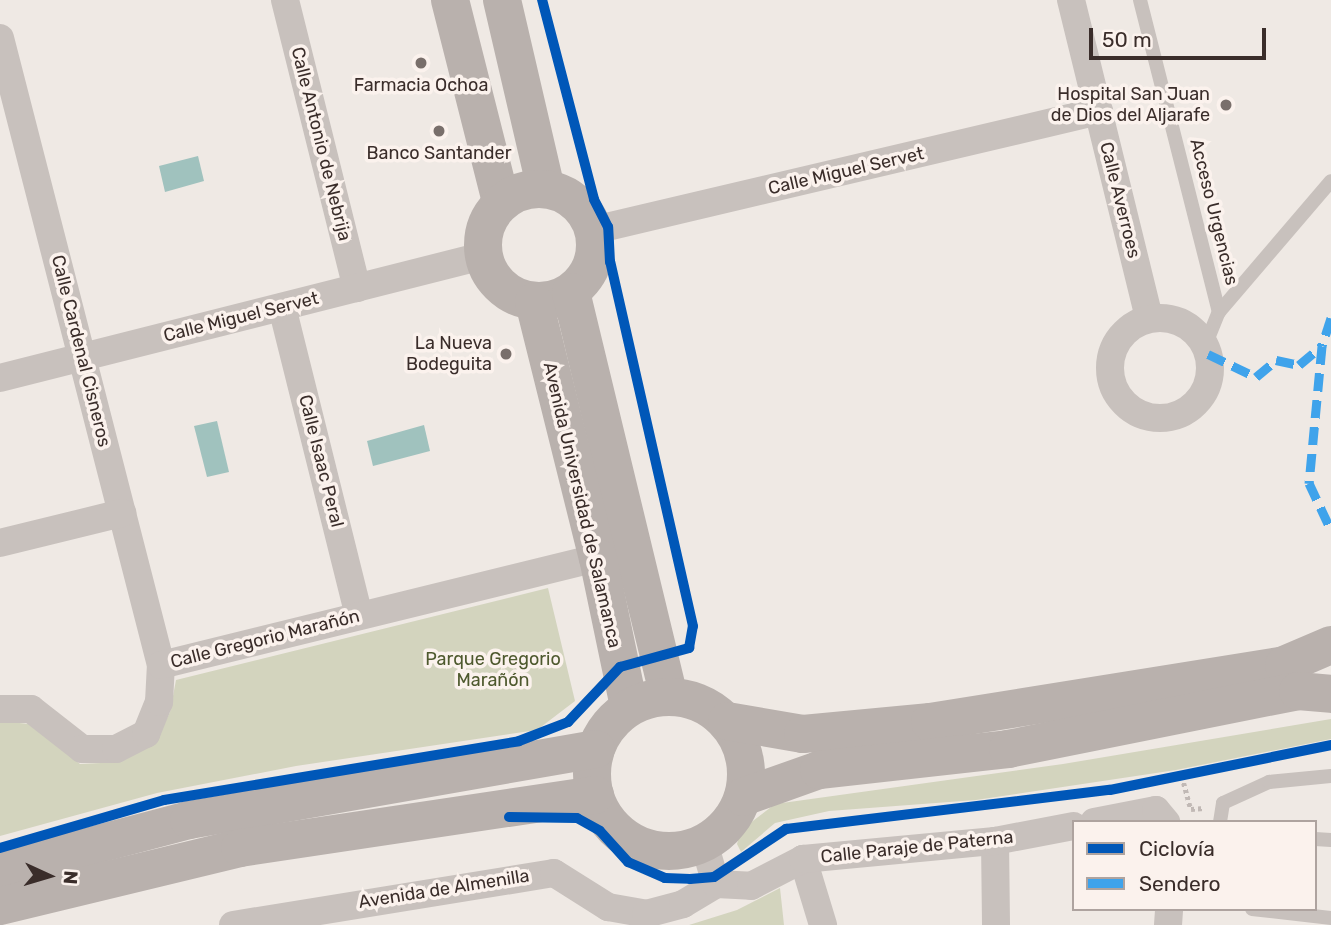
<!DOCTYPE html>
<html>
<head>
<meta charset="utf-8">
<style>
	body { margin:0 }
	#map { position:relative; width:1331px; height:925px; overflow:hidden; background:#efe9e4; font-family:Rubik,sans-serif }
	div>[style] { position:absolute }
	.green>* { inset:0; background:#d3d4be }
	.water>* { inset:0; background:#a0c2be }
	.path>* { height:4.5px; margin-top:-2.25px; transform-origin:0; background:repeating-linear-gradient(90deg,#c1b9b5 0 3.5px,transparent 0 7px) }
	.lane>* { height:14px; margin:-7px; padding:0 7px; transform-origin:7px; border-radius:7px; background:#c8c1bd }
	.street>* { height:28px; margin:-14px; padding:0 14px; transform-origin:14px; border-radius:14px; background:#c8c1bd }
	.street>.ring { margin:-14px; padding:0; box-sizing:content-box; background:none; border:28px solid #c8c1bd; border-radius:50% }
	.secondary>* { height:38px; margin:-19px; padding:0 19px; transform-origin:19px; border-radius:19px; background:#b9b1ad }
	.secondary>.ring { margin:-19px; padding:0; box-sizing:content-box; background:none; border:38px solid #b9b1ad; border-radius:50% }
	.quiet>* { height:9px; margin-top:-4.5px; transform-origin:0; background:repeating-linear-gradient(90deg,#3fa3eb 0 18px,transparent 0 27px) }
	.cycleway>* { height:10px; margin:-5px; padding:0 5px; transform-origin:5px; border-radius:5px; background:#0057b8 }
	.dots>* { width:19px; height:19px; translate:-50% -50%; box-sizing:border-box; border:4px solid #fbf2ed; border-radius:50% }
	span { translate:-50% -50%; white-space:nowrap; text-align:center; line-height:1.15; -webkit-text-stroke:7px #fbf2ed; paint-order:stroke }
	.poi-label { font-size:18px; color:#3a2d2a }
	.right { translate:-100% -50%; text-align:right }
	.street-label { font-size:18px; color:#3a2d2a }
	.park-label { font-size:18px; color:#4e592e }
	.legend { position:absolute; left:1072px; top:820px; width:245px; height:91px; box-sizing:border-box; background:#fbf2ed; border:2px solid #aea39f; margin:0; padding:9px 12px; list-style:none; font-size:21px; color:#3a2d2a }
	.legend li { display:flex; align-items:center; gap:14px; height:35px }
	.legend b { width:35px; border:2px solid #aea39f }
	.north { position:absolute; left:14px; top:841px; width:70px; height:70px; -webkit-text-stroke:5px #fbf2ed; paint-order:stroke; rotate:94deg; font-size:19px; font-weight:700; line-height:28px; text-align:center; color:#3a2d2a }
	.north::after { content:''; display:block; margin:auto; width:24px; height:32px; background:#3a2d2a; clip-path:polygon(50% 0,100% 100%,50% 72%,0 100%) }
	.scale { position:absolute; left:1089px; top:28px; width:177px; height:32px; box-sizing:border-box; border:4px solid #3a2d2a; border-top:0; padding-left:9px; font-size:21px; line-height:24px; white-space:nowrap; color:#3a2d2a; -webkit-text-stroke:5px #fbf2ed; paint-order:stroke }
</style>
</head>
<body>
<div id="map">
	<div class="green">
		<div style="clip-path:polygon(548px 588px,575px 701px,537px 730px,296px 766px,157px 793px,0 836px,0 721px,29px 724px,80px 764px,121px 762px,156px 741px,170px 712px,176px 680px)"></div>
		<div style="clip-path:polygon(1331px 719px,1331px 739px,1176px 770px,976px 800px,829px 811px,775px 823px,741px 852px,737px 844px,741px 830px,775px 804px,1063px 764px)"></div>
		<div style="clip-path:polygon(780px 888px,784px 925px,689px 925px,737px 910px)"></div>
	</div>
	<div class="water">
		<div style="clip-path:polygon(198px 156px,204px 181px,165px 192px,159px 166px)"></div>
		<div style="clip-path:polygon(217px 421px,229px 472px,207px 477px,194px 426px)"></div>
		<div style="clip-path:polygon(424px 425px,430px 451px,373px 466px,367px 441px)"></div>
	</div>
	<div class="path">
		<div style="left:1182px;top:776px;width:34px;rotate:75deg"></div>
		<div style="left:1191px;top:809px;width:13px;rotate:-4deg"></div>
	</div>
	<div class="lane">
		<div style="left:1140px;top:0;width:322px;rotate:75.8deg"></div>
		<div style="left:1205px;top:346px;width:37px;rotate:-68deg"></div>
		<div style="left:1219px;top:312px;width:172px;rotate:-49.5deg"></div>
		<div style="left:1220px;top:822px;width:19px;rotate:-81deg"></div>
		<div style="left:1223px;top:803px;width:51px;rotate:-24.5deg"></div>
		<div style="left:1269px;top:782px;width:62px;rotate:-5.5deg"></div>
		<div style="left:1315px;top:839px;width:16px;rotate:4deg"></div>
		<div style="left:1252px;top:909px;width:80px;rotate:6.5deg"></div>
	</div>
	<div class="street">
		<div style="left:285px;top:0;width:297px;rotate:76deg"></div>
		<div style="left:1071px;top:0;width:327px;rotate:76.2deg"></div>
		<div style="left:0;top:38px;width:647px;rotate:75.6deg"></div>
		<div style="left:594px;top:230px;width:519px;rotate:-13.26deg"></div>
		<div style="left:282px;top:307px;width:318px;rotate:76deg"></div>
		<div class="ring" style="left:1110px;top:318px;width:72px;height:72px"></div>
		<div style="left:0;top:378px;width:498px;rotate:-14.2deg"></div>
		<div style="left:0;top:543px;width:126px;rotate:-13.8deg"></div>
		<div style="left:0;top:709px;width:31px"></div>
		<div style="left:31px;top:709px;width:65px;rotate:38.1deg"></div>
		<div style="left:82px;top:749px;width:34px"></div>
		<div style="left:116px;top:749px;width:34px;rotate:-27deg"></div>
		<div style="left:146px;top:734px;width:35px;rotate:-68deg"></div>
		<div style="left:159px;top:702px;width:37px;rotate:-87deg"></div>
		<div style="left:161px;top:665px;width:450px;rotate:-13.8deg"></div>
		<div style="left:1094px;top:822px;width:63px;rotate:-11deg"></div>
		<div style="left:1156px;top:810px;width:16px;rotate:50deg"></div>
		<div style="left:995px;top:841px;width:84px;rotate:89.3deg"></div>
		<div style="left:704px;top:843px;width:43px;rotate:73.7deg"></div>
		<div style="left:803px;top:859px;width:69px;rotate:73.1deg"></div>
		<div style="left:233px;top:925px;width:325px;rotate:-9.2deg"></div>
		<div style="left:554px;top:873px;width:64px;rotate:32.2deg"></div>
		<div style="left:608px;top:907px;width:39px;rotate:10deg"></div>
		<div style="left:646px;top:914px;width:38px;rotate:-15deg"></div>
		<div style="left:683px;top:904px;width:39px;rotate:-31deg"></div>
		<div style="left:716px;top:884px;width:35px;rotate:3deg"></div>
		<div style="left:751px;top:886px;width:59px;rotate:-27.4deg"></div>
		<div style="left:803px;top:859px;width:193px;rotate:-5.4deg"></div>
		<div style="left:995px;top:841px;width:80px;rotate:-10.8deg"></div>
		<div style="left:1168px;top:925px;width:16px;rotate:-86deg"></div>
	</div>
	<div class="secondary">
		<div style="left:450px;top:0;width:207px;rotate:75.8deg"></div>
		<div style="left:502px;top:0;width:194px;rotate:76.9deg"></div>
		<div class="ring" style="left:483px;top:189px;width:74px;height:74px"></div>
		<div style="left:571px;top:292px;width:416px;rotate:76.4deg"></div>
		<div style="left:534px;top:302px;width:264px;rotate:76deg"></div>
		<div style="left:598px;top:558px;width:152px;rotate:78.2deg"></div>
		<div class="ring" style="left:592px;top:697px;width:116px;height:116px"></div>
		<div style="left:727px;top:721px;width:77px;rotate:9.7deg"></div>
		<div style="left:803px;top:734px;width:128px;rotate:-5.4deg"></div>
		<div style="left:930px;top:722px;width:359px;rotate:-9.1deg"></div>
		<div style="left:1284px;top:665px;width:51px;rotate:-23.1deg"></div>
		<div style="left:743px;top:797px;width:81px;rotate:-19.6deg"></div>
		<div style="left:819px;top:770px;width:190px;rotate:-6.3deg"></div>
		<div style="left:1008px;top:749px;width:296px;rotate:-11.3deg"></div>
		<div style="left:1298px;top:691px;width:33px;rotate:5deg"></div>
		<div style="left:0;top:870px;width:196px;rotate:-14.8deg"></div>
		<div style="left:189px;top:820px;width:413px;rotate:-9.9deg"></div>
		<div style="left:0;top:906px;width:247px;rotate:-13.6deg"></div>
		<div style="left:240px;top:848px;width:359px;rotate:-8.5deg"></div>
	</div>
	<div class="quiet">
		<div style="left:1331px;top:318px;width:29px;rotate:108deg"></div>
		<div style="left:1322px;top:346px;width:138px;rotate:95.4deg"></div>
		<div style="left:1309px;top:483px;width:52px;rotate:64.9deg"></div>
		<div style="left:1208px;top:354px;width:53px;rotate:25.6deg"></div>
		<div style="left:1256px;top:377px;width:26px;rotate:-40deg"></div>
		<div style="left:1276px;top:360px;width:24px;rotate:12deg"></div>
		<div style="left:1299px;top:365px;width:30px;rotate:-40deg"></div>
	</div>
	<div class="cycleway">
		<div style="left:509px;top:817px;width:68px;rotate:0.8deg"></div>
		<div style="left:577px;top:818px;width:26px;rotate:29deg"></div>
		<div style="left:600px;top:831px;width:42px;rotate:47.9deg"></div>
		<div style="left:628px;top:862px;width:40px;rotate:23.4deg"></div>
		<div style="left:665px;top:878px;width:25px;rotate:2deg"></div>
		<div style="left:690px;top:879px;width:24px;rotate:-5deg"></div>
		<div style="left:714px;top:877px;width:87px;rotate:-33.7deg"></div>
		<div style="left:786px;top:829px;width:326px;rotate:-6.9deg"></div>
		<div style="left:1110px;top:790px;width:226px;rotate:-11.5deg"></div>
		<div style="left:0;top:848px;width:171px;rotate:-16.3deg"></div>
		<div style="left:164px;top:800px;width:360px;rotate:-9.4deg"></div>
		<div style="left:519px;top:741px;width:53px;rotate:-21.2deg"></div>
		<div style="left:568px;top:722px;width:76px;rotate:-46.6deg"></div>
		<div style="left:620px;top:667px;width:72px;rotate:-15.4deg"></div>
		<div style="left:689px;top:648px;width:22px;rotate:-80deg"></div>
		<div style="left:693px;top:626px;width:373px;rotate:-102.8deg"></div>
		<div style="left:610px;top:262px;width:35px;rotate:-93deg"></div>
		<div style="left:608px;top:227px;width:31px;rotate:-117deg"></div>
		<div style="left:594px;top:199px;width:206px;rotate:-104.6deg"></div>
	</div>
	<div class="dots">
		<div style="left:421px;top:63px;background:#796f6b"></div>
		<div style="left:1226px;top:105px;background:#796f6b"></div>
		<div style="left:439px;top:131px;background:#796f6b"></div>
		<div style="left:506px;top:354px;background:#796f6b"></div>
	</div>
	<div class="poi-label">
		<span style="left:421px;top:85px">Farmacia Ochoa</span>
		<span class="right" style="left:1210px;top:105px">Hospital San Juan<br>de Dios del Aljarafe</span>
		<span style="left:439px;top:153px">Banco Santander</span>
		<span class="right" style="left:492px;top:354px">La Nueva<br>Bodeguita</span>
	</div>
	<div class="street-label">
		<span style="left:321px;top:144px;rotate:76deg">Calle Antonio de Nebrija</span>
		<span style="left:846px;top:171px;rotate:-13deg">Calle Miguel Servet</span>
		<span style="left:1120px;top:200px;rotate:76deg">Calle Averroes</span>
		<span style="left:1214px;top:212px;rotate:76deg">Acceso Urgencias</span>
		<span style="left:241px;top:317px;rotate:-14deg">Calle Miguel Servet</span>
		<span style="left:81px;top:351px;rotate:76deg">Calle Cardenal Cisneros</span>
		<span style="left:321px;top:461px;rotate:76deg">Calle Isaac Peral</span>
		<span style="left:582px;top:505px;rotate:77deg">Avenida Universidad de Salamanca</span>
		<span style="left:265px;top:639px;rotate:-14deg">Calle Gregorio Marañón</span>
		<span style="left:917px;top:847px;rotate:-6deg">Calle Paraje de Paterna</span>
		<span style="left:444px;top:889px;rotate:-9deg">Avenida de Almenilla</span>
	</div>
	<div class="park-label">
		<span style="left:493px;top:670px">Parque Gregorio<br>Marañón</span>
	</div>
	<ul class="legend">
	<li><b style="height:9px;background:#0057b8"></b>Ciclovía</li>
	<li><b style="height:9px;background:#3fa3eb"></b>Sendero</li>
	</ul>
	<div class="north">N</div>
	<div class="scale">50 m</div>
</div>
</body>
</html>
